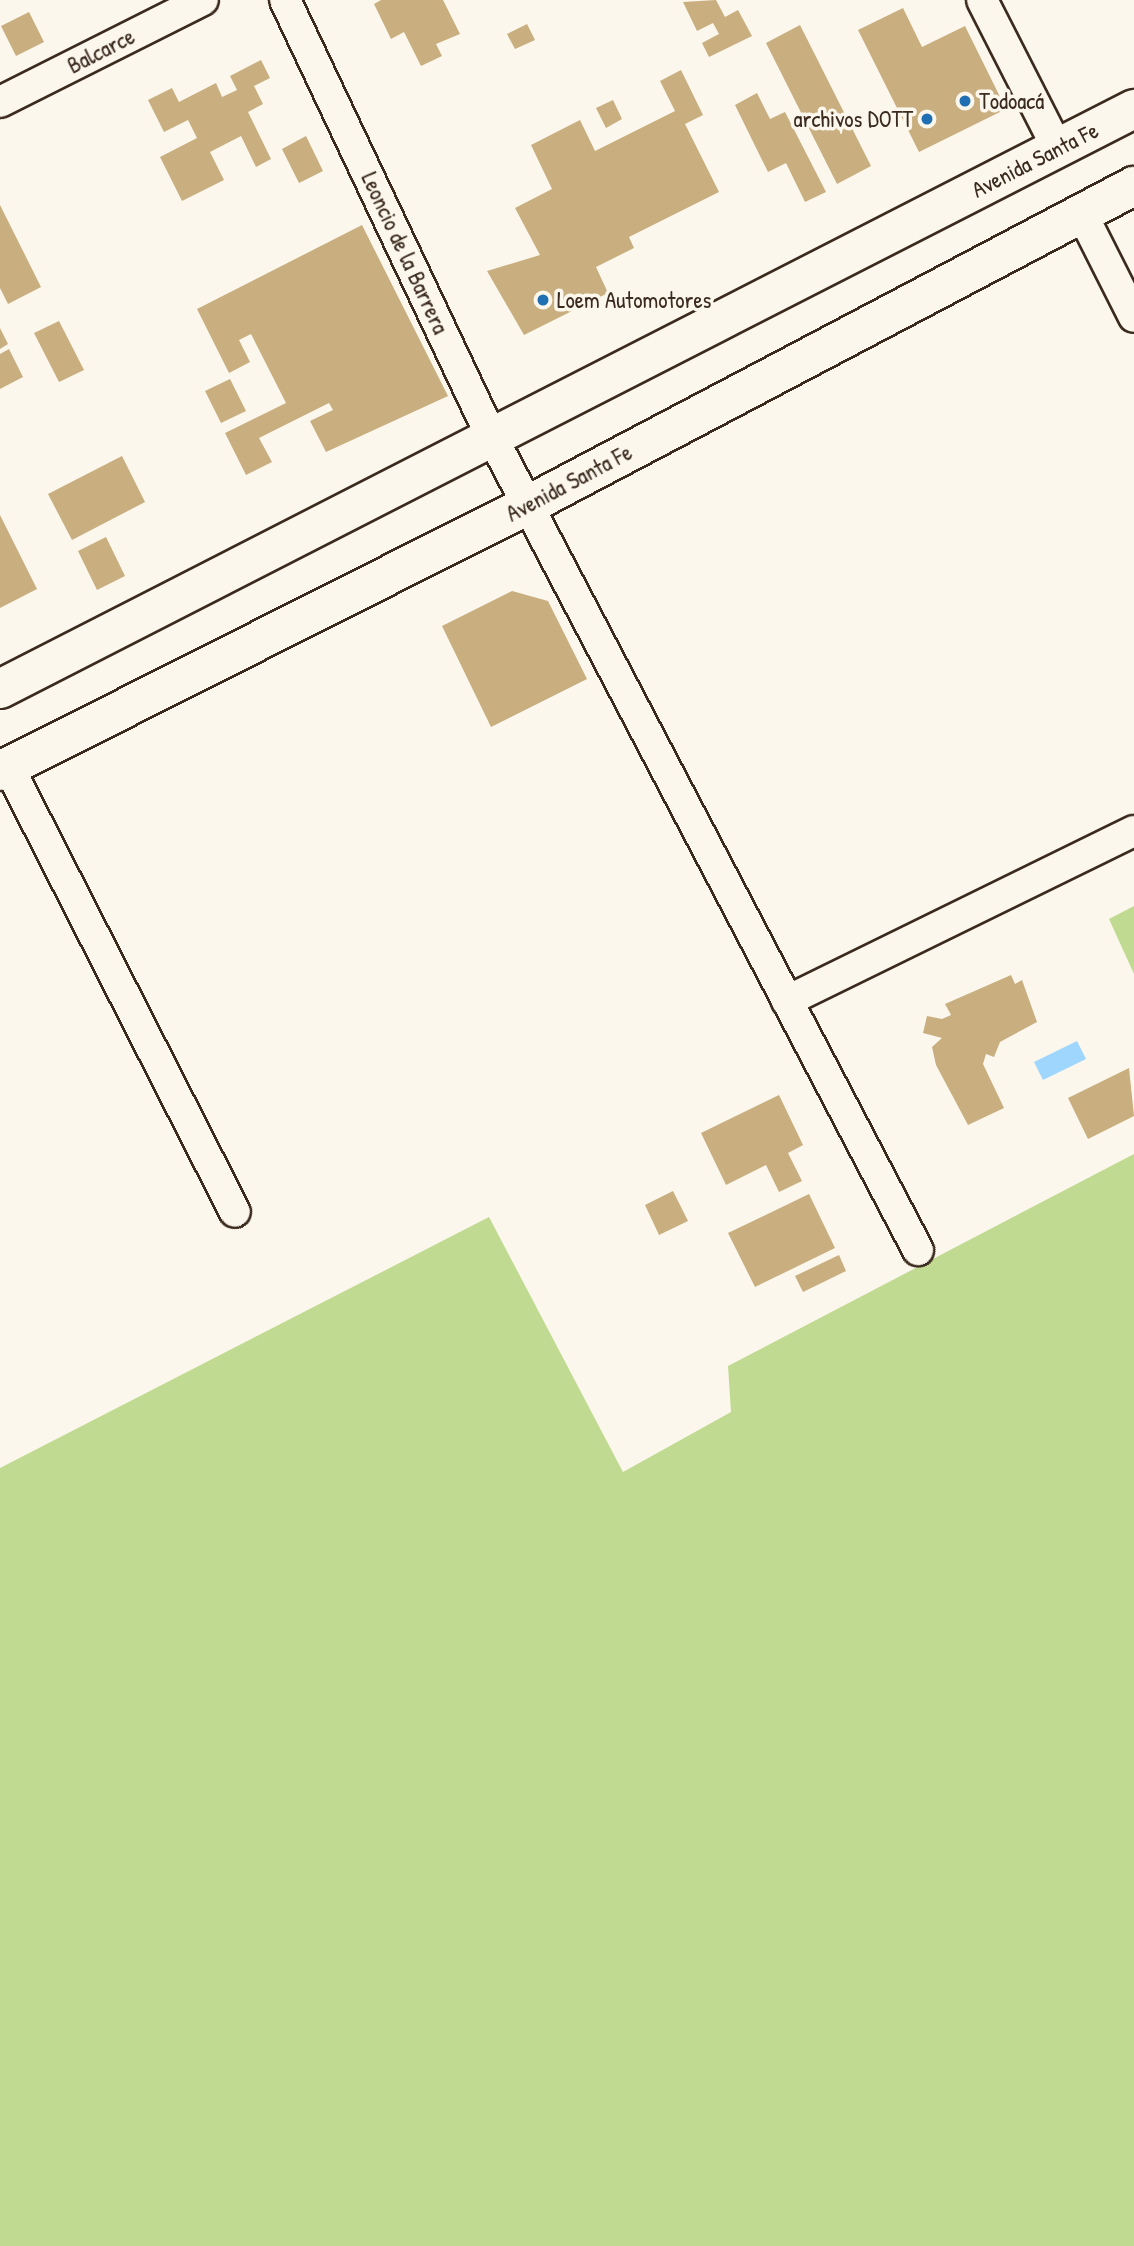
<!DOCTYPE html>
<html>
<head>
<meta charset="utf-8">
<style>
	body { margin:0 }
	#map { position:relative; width:1134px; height:2246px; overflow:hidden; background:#fbf7ec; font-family:"Patrick Hand",sans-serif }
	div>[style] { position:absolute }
	.green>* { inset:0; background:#c0da91 }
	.water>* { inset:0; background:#9ed6fe }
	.building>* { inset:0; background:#c9ae7f }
	.roads { filter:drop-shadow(2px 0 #3b2a1e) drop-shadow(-2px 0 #3b2a1e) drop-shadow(0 2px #3b2a1e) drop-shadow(0 -2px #3b2a1e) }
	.street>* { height:30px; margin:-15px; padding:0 15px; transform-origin:15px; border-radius:15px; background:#fbf7ec }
	.secondary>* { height:38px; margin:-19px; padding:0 19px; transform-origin:19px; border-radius:19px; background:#fbf7ec }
	.dots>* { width:19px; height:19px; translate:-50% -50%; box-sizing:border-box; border:4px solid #fbf7ec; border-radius:50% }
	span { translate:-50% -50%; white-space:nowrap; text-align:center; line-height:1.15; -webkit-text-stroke:7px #fbf7ec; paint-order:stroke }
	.street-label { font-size:23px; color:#3b2a1e }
	.poi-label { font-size:23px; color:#3b2a1e }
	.left { translate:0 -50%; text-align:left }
	.right { translate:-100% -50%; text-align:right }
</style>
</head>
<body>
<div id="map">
	<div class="green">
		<div style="clip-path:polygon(1134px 906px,1134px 974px,1109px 919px)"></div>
		<div style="clip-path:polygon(1134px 1154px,1134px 2246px,0 2246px,0 1468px,489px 1217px,623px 1472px,731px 1412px,728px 1366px)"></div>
	</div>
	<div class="water">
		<div style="clip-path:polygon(1077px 1041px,1086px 1059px,1043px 1080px,1034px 1062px)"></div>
	</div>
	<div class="building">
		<div style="clip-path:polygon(381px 0,443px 0,460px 34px,436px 44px,442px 56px,421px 66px,404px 32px,391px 39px,374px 4px)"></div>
		<div style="clip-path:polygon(716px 0,725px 17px,738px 10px,752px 36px,709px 57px,702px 43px,719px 34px,713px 23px,697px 31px,683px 2px)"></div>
		<div style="clip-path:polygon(903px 8px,922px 47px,965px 26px,1006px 109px,919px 152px,858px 30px)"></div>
		<div style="clip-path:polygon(29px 12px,44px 42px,16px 56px,1px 26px)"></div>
		<div style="clip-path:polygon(527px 24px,535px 40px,515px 49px,507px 34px)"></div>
		<div style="clip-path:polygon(800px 25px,871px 166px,837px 184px,766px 43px)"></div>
		<div style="clip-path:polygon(261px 60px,270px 78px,254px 86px,263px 104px,248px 112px,271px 159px,256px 167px,241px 136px,210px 152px,224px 180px,182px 201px,160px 157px,197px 138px,188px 120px,164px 132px,148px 100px,172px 88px,179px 102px,216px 83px,222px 97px,237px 90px,230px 76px)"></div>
		<div style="clip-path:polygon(681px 70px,703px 115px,685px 124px,719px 192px,629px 237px,634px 248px,596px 267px,608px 293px,524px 335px,487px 271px,540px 255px,515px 208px,552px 189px,531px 145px,580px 120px,595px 151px,675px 111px,660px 81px)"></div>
		<div style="clip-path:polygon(757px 93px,770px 119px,785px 112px,826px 192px,805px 202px,786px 163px,768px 172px,735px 105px)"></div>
		<div style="clip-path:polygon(613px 100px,622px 119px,606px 128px,596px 108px)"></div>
		<div style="clip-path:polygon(306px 136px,323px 171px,299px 183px,282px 149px)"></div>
		<div style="clip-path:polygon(0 205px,41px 287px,8px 304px,0 288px)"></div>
		<div style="clip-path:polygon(362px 225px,448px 396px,326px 452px,310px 421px,333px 410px,329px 403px,259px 438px,272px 462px,246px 475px,225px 433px,286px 403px,251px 334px,239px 340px,250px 362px,229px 373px,197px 309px)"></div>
		<div style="clip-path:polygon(59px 321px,84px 370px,59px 382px,34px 333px)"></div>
		<div style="clip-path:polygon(0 328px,8px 344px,0 349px)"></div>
		<div style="clip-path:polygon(9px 349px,23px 377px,0 389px,0 354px)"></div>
		<div style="clip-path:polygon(230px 379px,246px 411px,221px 423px,205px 391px)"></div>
		<div style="clip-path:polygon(122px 456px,145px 502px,72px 540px,48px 494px)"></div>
		<div style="clip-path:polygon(0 515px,37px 589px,0 608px)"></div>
		<div style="clip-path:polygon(106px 537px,125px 576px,97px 590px,78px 551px)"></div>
		<div style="clip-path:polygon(512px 591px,548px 601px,587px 679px,491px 727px,442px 626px)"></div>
		<div style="clip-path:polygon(1011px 975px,1015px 984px,1022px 980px,1037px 1022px,1000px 1042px,994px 1057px,986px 1054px,983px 1064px,1004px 1108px,968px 1125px,936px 1065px,932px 1047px,942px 1038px,923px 1033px,927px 1016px,942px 1019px,951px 1015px,945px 1004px)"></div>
		<div style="clip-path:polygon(1129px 1068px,1134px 1116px,1088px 1139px,1068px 1098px)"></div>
		<div style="clip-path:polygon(779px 1095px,803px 1145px,788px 1153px,802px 1181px,779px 1192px,766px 1165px,726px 1185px,701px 1133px)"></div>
		<div style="clip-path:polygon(673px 1191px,688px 1221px,659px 1235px,645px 1205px)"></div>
		<div style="clip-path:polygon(809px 1194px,835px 1248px,755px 1287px,728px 1233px)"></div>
		<div style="clip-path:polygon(839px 1255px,846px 1271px,803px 1292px,795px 1276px)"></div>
	</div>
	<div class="roads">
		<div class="street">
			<div style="left:285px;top:0;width:484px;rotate:64.7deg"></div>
			<div style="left:492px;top:437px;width:918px;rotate:62.35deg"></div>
			<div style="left:982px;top:0;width:167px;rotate:63deg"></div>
			<div style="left:0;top:102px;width:227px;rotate:-26.7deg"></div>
			<div style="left:1082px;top:214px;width:115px;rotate:63.2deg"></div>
			<div style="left:8px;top:766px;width:500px;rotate:63.03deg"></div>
			<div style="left:787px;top:1001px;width:386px;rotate:-26.1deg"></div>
		</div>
		<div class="secondary">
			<div style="left:0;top:689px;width:1274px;rotate:-27.09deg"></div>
			<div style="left:0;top:771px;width:593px;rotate:-26.74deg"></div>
			<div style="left:530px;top:504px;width:683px;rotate:-27.77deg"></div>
		</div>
	</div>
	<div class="dots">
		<div style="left:965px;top:101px;background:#1f6fb2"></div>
		<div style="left:927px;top:119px;background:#1f6fb2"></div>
		<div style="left:543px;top:300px;background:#1f6fb2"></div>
	</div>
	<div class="street-label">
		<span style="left:101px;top:51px;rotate:-27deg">Balcarce</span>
		<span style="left:1035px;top:160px;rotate:-27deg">Avenida Santa Fe</span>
		<span style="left:405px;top:253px;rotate:65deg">Leoncio de la Barrera</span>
		<span style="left:569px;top:483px;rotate:-28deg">Avenida Santa Fe</span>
	</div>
	<div class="poi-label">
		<span class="left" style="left:979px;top:101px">Todoacá</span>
		<span class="right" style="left:913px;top:119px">archivos DOTT</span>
		<span class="left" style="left:557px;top:300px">Loem Automotores</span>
	</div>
</div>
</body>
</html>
